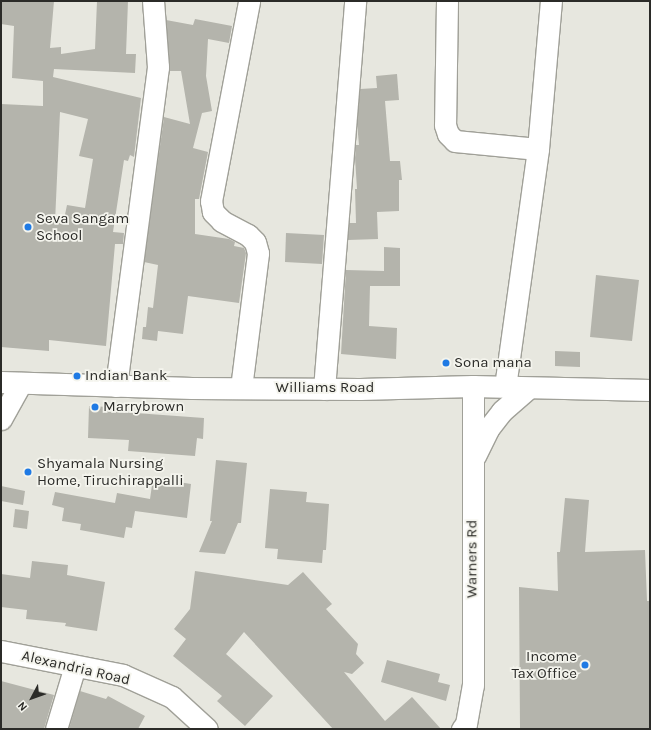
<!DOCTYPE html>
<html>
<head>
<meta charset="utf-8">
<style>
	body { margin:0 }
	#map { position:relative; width:651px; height:730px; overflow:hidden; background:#e7e7df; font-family:Karla,sans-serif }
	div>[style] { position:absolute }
	.building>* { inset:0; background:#b4b4ac }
	.roads { filter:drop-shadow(1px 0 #a0a098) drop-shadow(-1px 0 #a0a098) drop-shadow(0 1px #a0a098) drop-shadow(0 -1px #a0a098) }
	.minor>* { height:21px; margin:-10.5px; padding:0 10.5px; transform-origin:10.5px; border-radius:10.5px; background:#fff }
	.dots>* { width:11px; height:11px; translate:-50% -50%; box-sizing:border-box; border:2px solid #f4f4ed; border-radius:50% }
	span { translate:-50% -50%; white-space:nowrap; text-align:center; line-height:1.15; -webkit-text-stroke:3.5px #f4f4ed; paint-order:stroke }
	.poi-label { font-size:15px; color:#2b2b28 }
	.left { translate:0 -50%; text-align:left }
	.right { translate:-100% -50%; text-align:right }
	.street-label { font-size:15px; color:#2b2b28 }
	.frame { position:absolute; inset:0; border:2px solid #2b2b28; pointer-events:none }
	.north { position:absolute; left:12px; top:678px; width:40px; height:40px; -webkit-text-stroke:3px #f4f4ed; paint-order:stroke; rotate:229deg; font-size:11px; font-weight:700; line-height:16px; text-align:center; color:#2b2b28 }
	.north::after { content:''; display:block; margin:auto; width:14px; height:18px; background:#2b2b28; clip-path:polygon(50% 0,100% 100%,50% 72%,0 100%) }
</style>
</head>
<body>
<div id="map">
	<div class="building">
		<div style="clip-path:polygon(evenodd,1px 1px,54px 1px,50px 48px,61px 47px,61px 54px,95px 49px,97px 1px,128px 1px,126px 54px,136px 54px,135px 73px,54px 69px,53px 77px,141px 98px,134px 157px,130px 155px,128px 161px,124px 160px,113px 232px,124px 233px,123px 244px,115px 244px,106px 346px,49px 340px,49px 351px,1px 347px,1px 104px,43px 106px,43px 81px,12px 78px,14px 26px,1px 24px,1px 1px,60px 112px,88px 119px,79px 156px,93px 159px,85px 208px,67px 205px,63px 224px,55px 222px,60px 112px)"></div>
		<div style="clip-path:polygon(195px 19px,232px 26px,229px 43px,208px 39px,206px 76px,212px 111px,202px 113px,193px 148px,208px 152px,199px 199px,195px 199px,195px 234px,229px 239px,235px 242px,234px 246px,244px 248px,246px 253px,239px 303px,188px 296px,183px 334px,158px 331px,157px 341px,142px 339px,143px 327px,146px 327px,148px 307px,153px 308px,158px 265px,144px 262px,164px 117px,190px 124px,181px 71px,170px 71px,166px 20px,193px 25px)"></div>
		<div style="clip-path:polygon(397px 74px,399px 100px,385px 101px,390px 161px,400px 161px,402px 180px,399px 180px,399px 211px,377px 212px,378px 239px,348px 240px,349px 223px,356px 223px,355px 189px,357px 189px,355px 158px,356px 145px,359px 145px,357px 123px,360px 89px,377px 88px,376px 76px)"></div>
		<div style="clip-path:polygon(286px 233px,324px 235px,322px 264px,285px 262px)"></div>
		<div style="clip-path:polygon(384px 247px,400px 248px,400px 286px,370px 286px,369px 326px,397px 328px,396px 359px,341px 354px,346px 270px,384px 271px)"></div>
		<div style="clip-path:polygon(596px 275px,639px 280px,632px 341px,590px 337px)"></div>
		<div style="clip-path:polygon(555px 351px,580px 352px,580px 367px,555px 366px)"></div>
		<div style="clip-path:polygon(89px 406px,109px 407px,108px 411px,204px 418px,203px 439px,197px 438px,195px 456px,128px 451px,129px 440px,88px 438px)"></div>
		<div style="clip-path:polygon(216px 460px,247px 463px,241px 523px,238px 523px,225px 554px,199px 552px,212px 521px,210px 521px)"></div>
		<div style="clip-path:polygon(153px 478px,191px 484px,187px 518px,135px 511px,132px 528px,126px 527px,124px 538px,80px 530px,81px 524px,62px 521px,64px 508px,52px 505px,55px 492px,115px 503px,117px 493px,150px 499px)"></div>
		<div style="clip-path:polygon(1px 486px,25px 491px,23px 505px,1px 501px)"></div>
		<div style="clip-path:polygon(270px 489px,307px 492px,306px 502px,329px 504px,326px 550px,323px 550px,322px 563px,277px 559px,278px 549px,265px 548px)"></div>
		<div style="clip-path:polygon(565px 498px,589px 500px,585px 552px,645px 550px,647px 601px,650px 601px,650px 729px,520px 729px,519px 587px,558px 591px,557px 552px,560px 552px)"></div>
		<div style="clip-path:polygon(15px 509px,29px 511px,27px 529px,13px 527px)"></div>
		<div style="clip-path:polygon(32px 561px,68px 565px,67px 575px,105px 582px,97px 631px,65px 626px,66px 623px,26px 619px,27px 610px,1px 607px,1px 574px,30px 578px)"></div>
		<div style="clip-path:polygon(195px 571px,288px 585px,303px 572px,332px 604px,326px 609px,358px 644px,356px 654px,364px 663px,352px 674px,344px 672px,385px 721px,412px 697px,441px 729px,333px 729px,244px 632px,226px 654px,273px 696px,245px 726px,217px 701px,222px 696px,173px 656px,186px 639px,174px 629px,190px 609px)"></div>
		<div style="clip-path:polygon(387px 660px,440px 674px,438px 682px,450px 685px,446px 701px,381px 682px)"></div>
		<div style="clip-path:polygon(1px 681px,54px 695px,44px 729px,1px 729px)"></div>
		<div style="clip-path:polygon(80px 691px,106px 699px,108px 696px,145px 716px,138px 729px,69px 729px)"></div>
	</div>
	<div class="roads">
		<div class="minor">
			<div style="left:447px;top:1px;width:124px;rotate:90.9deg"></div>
			<div style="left:445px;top:125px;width:9px;rotate:72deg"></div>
			<div style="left:448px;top:134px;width:10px;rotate:45deg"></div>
			<div style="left:455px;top:141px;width:83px;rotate:5.5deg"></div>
			<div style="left:1px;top:382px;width:191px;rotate:1.8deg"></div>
			<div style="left:192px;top:388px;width:168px;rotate:0.3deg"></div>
			<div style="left:360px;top:389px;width:113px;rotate:-1.5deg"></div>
			<div style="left:473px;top:386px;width:177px;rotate:1.3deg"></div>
			<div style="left:116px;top:386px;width:322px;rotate:-82.5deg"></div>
			<div style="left:158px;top:67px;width:66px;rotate:-94.3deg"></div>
			<div style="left:505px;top:387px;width:240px;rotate:-82.1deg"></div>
			<div style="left:538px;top:149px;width:149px;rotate:-85deg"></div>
			<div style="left:241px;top:388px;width:136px;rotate:-82.8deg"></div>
			<div style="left:258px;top:253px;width:11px;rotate:-105deg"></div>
			<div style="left:255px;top:242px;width:10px;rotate:-135deg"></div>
			<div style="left:248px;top:235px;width:30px;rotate:-152deg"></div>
			<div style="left:222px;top:221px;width:13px;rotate:-135deg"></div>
			<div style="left:213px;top:212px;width:11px;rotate:-100deg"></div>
			<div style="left:211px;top:201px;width:204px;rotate:-79.2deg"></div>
			<div style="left:324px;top:389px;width:389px;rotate:-85.4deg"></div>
			<div style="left:1px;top:419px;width:41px;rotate:-60.9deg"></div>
			<div style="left:475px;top:456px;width:30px;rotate:-64deg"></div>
			<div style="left:488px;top:429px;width:23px;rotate:-52deg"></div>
			<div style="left:502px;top:411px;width:35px;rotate:-41deg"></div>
			<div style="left:1px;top:651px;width:124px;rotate:11.1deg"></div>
			<div style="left:123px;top:675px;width:54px;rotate:24.2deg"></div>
			<div style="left:172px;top:697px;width:47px;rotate:42.4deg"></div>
			<div style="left:56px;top:729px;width:66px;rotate:-73.2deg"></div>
			<div style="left:462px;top:729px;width:6px;rotate:-51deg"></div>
			<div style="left:466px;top:724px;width:40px;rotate:-80deg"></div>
			<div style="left:473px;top:685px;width:299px;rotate:-90deg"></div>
		</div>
	</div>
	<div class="dots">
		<div style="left:28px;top:227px;background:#1f7ae4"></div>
		<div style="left:446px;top:363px;background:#1f7ae4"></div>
		<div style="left:77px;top:376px;background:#1f7ae4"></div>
		<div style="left:95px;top:407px;background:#1f7ae4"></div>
		<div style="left:28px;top:472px;background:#1f7ae4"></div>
		<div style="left:585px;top:665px;background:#1f7ae4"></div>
	</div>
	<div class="poi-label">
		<span class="left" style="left:36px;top:227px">Seva Sangam<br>School</span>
		<span class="left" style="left:454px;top:363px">Sona mana</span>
		<span class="left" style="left:85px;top:376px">Indian Bank</span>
		<span class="left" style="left:103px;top:407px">Marrybrown</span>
		<span class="left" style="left:37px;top:472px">Shyamala Nursing<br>Home, Tiruchirappalli</span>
		<span class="right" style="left:577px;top:665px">Income<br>Tax Office</span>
	</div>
	<div class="street-label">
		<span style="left:325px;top:388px">Williams Road</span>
		<span style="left:472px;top:559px;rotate:-90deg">Warners Rd</span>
		<span style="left:76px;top:668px;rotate:13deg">Alexandria Road</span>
	</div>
	<div class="frame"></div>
	<div class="north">N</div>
</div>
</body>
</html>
